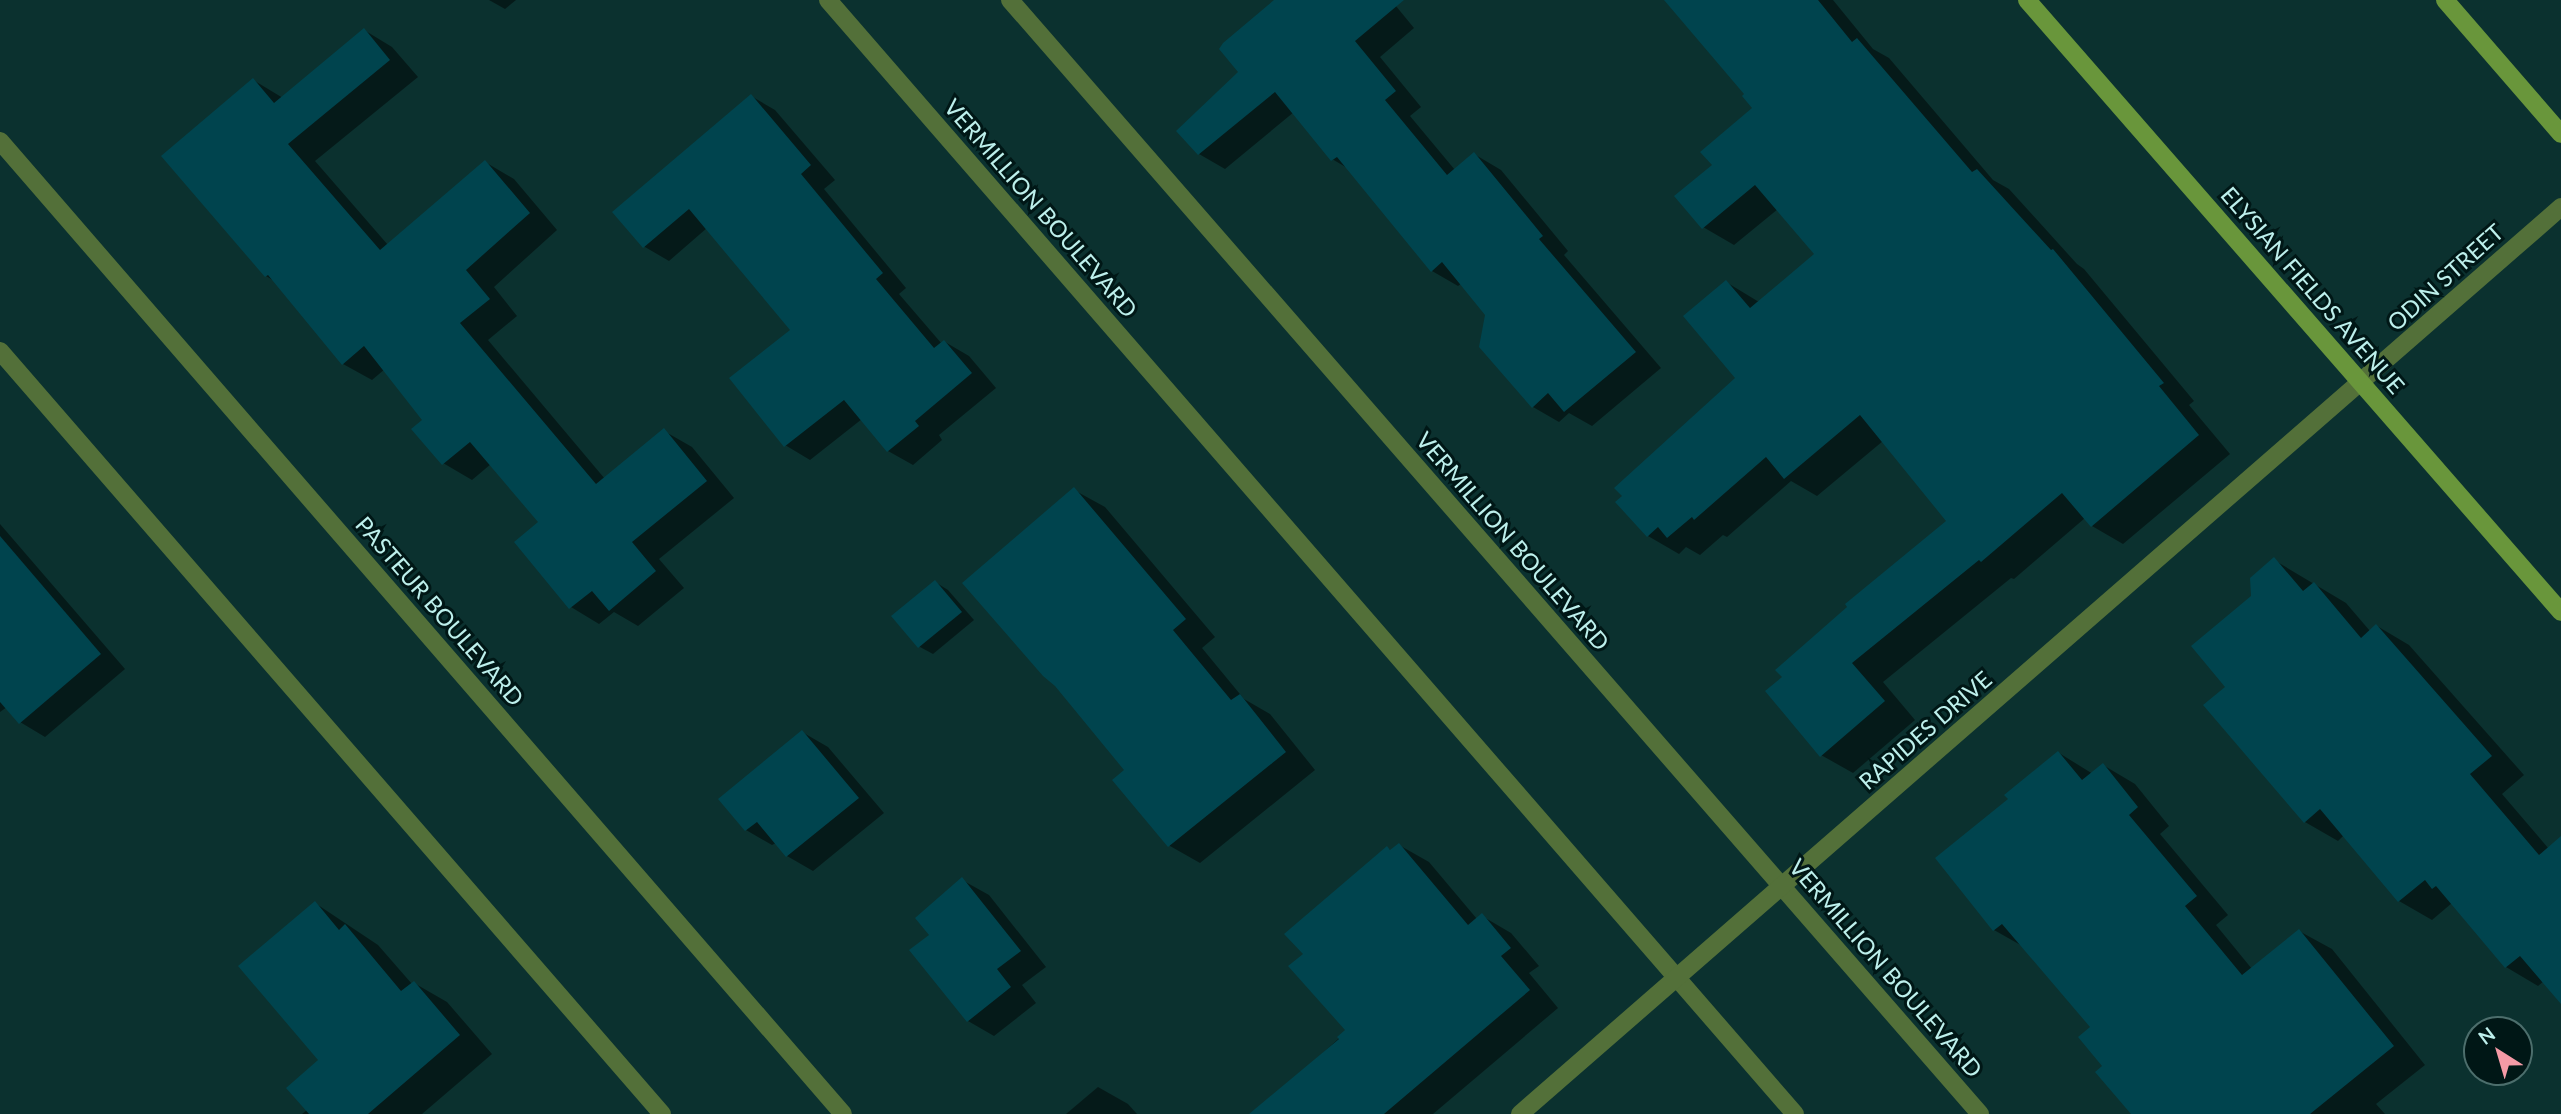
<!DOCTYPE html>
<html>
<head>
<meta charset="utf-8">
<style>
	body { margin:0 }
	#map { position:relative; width:2561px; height:1114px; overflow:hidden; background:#0b312f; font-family:Lato,sans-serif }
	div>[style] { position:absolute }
	.shadow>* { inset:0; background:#0007 }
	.building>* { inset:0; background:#00444e }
	.minor>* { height:18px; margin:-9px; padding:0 9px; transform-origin:9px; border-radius:9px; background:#537039 }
	.secondary>* { height:18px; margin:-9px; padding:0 9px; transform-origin:9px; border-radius:9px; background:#69963b }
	span { translate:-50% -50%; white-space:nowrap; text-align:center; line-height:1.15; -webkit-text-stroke:6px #001716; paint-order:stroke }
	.street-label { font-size:23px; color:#bdf0ec }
	.north { position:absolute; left:2463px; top:1016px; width:70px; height:70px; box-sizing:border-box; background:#001716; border:2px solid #4c6e6c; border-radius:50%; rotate:323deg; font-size:19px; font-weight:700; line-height:28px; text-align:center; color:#bdf0ec }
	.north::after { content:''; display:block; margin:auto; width:24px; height:32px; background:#f49aa6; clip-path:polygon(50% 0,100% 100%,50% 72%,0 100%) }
</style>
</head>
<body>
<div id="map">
	<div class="shadow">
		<div style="clip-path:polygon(489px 0,516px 0,505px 9px)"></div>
		<div style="clip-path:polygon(1277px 0,1391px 0,1414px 28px,1380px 57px,1421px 107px,1410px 116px,1455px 170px,1474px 154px,1501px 170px,1568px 251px,1564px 255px,1661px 368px,1592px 426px,1569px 413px,1559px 422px,1533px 407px,1487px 314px,1462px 283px,1458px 286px,1432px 271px,1349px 169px,1332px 159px,1294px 112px,1225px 169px,1199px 154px)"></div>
		<div style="clip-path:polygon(1666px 0,1833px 0,1873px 49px,1889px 58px,1993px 180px,2009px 189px,2077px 264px,2084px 269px,2194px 401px,2189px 405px,2230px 454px,2123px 544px,2092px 526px,2085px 518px,2014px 579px,2011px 578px,1883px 682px,1915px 720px,1853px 773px,1821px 755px,1768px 691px,1949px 522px,1883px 441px,1817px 496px,1791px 481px,1727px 537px,1723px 535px,1700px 555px,1686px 547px,1679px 554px,1648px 536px,1738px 378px,1726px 282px,1759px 302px,1817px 255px,1778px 209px,1734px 245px,1703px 227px,1715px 165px,1754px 108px,1746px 94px)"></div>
		<div style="clip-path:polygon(364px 30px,392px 47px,418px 77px,315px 161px,388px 245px,485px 162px,514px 179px,557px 230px,494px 287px,517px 316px,488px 340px,605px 479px,664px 431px,692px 447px,734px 498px,659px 559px,684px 588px,638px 626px,614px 612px,599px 624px,571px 607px,540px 523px,491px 464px,472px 480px,443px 463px,425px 420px,385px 369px,372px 380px,343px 364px,276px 282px,266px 276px,253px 80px,283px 98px)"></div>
		<div style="clip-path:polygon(751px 96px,775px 110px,835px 180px,824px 189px,906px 288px,899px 294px,942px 344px,945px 342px,969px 356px,996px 388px,939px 435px,942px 440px,913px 465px,888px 451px,862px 419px,810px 460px,785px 445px,793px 331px,707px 228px,669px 261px,645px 247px,614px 212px)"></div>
		<div style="clip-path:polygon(1074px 490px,1105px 507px,1215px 637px,1202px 648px,1244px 699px,1270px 714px,1315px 770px,1200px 863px,1170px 846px,1127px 771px)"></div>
		<div style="clip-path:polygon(0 524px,125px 669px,45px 737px,20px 722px,7px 707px,0 712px)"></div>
		<div style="clip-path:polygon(2274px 560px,2346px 603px,2370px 631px,2377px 626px,2409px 645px,2524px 775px,2502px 794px,2549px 849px,2561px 853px,2561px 1002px,2544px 981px,2538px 986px,2506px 967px,2452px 903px,2432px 920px,2399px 901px,2344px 835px,2338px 841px,2305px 822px,2227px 687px,2253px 597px)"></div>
		<div style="clip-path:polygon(935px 582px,948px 590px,974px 620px,933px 654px,920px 647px,894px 616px)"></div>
		<div style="clip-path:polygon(802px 732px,828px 747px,884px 813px,813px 871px,787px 856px,776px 843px,772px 845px,746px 830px)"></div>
		<div style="clip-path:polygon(2059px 753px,2093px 774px,2103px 765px,2135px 784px,2169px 826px,2160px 834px,2228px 915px,2216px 925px,2252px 969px,2299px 931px,2332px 949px,2425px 1065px,2376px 1104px,2385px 1114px,2133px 1114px,2104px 1067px,2092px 1027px,2024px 947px,1994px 930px,2011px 799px)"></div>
		<div style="clip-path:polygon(1399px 845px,1429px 862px,1477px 919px,1482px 916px,1511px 933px,1539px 966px,1529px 973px,1558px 1008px,1433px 1114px,1256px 1114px,1348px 1030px,1305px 955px,1387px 848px,1392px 851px)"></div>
		<div style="clip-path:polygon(962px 880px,989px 895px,1046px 967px,1022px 985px,1036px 1003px,994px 1036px,968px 1021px,931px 935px)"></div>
		<div style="clip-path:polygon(315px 903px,378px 945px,412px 984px,414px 983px,447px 1002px,492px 1054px,422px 1114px,302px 1114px,307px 1110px,320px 1060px)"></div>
		<div style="clip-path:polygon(1098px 1087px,1128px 1104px,1137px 1114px,1066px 1114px)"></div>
	</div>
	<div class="building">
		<div style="clip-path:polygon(1274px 0,1404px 0,1355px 41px,1396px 91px,1385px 100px,1447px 175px,1474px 152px,1543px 236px,1539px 239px,1636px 352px,1564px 412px,1548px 393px,1532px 408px,1479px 347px,1485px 315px,1442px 262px,1431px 272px,1337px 157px,1331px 161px,1275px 92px,1198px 155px,1176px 131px,1238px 72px,1219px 49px,1223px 43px)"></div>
		<div style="clip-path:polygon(1664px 0,1818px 0,1852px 42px,1857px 38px,1972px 172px,1977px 169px,2051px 250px,2053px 249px,2164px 383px,2159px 386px,2199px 435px,2091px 527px,2062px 493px,1981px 562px,1979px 560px,1852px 663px,1885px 701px,1820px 757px,1765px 691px,1782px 677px,1775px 670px,1847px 607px,1845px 604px,1946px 521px,1860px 415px,1784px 479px,1766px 457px,1694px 520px,1692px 517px,1667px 538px,1658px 527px,1647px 537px,1615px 502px,1622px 496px,1614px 488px,1735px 378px,1683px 316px,1726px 280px,1750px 308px,1814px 254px,1755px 185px,1702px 229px,1674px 196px,1712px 165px,1700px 152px,1752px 108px,1742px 96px,1744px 94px)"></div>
		<div style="clip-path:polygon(364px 28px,390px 60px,288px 144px,380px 250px,485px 160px,530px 213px,466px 270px,490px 299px,460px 323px,596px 484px,664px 428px,707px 481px,632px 542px,656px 571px,609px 611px,592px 591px,569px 609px,514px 542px,538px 522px,470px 442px,442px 465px,411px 429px,422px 420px,364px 346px,342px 365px,268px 275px,265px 277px,161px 156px,253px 78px,274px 103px)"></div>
		<div style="clip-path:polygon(751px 94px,811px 165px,801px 174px,883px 273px,876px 279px,934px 348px,944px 340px,972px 373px,915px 421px,919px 426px,887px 452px,844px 400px,784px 447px,729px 378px,790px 330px,689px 209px,643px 248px,612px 212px)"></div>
		<div style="clip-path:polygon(1074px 487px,1186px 619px,1173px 630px,1231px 700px,1240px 694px,1286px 752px,1168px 847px,1112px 780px,1124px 770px,1055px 686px,1043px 676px,962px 583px)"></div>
		<div style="clip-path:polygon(0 536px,101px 654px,19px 724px,0 702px)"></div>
		<div style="clip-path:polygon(2274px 557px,2303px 591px,2314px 582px,2361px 638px,2376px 624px,2492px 756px,2470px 774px,2539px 855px,2561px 836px,2561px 1004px,2520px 956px,2505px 968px,2436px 886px,2432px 889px,2425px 880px,2398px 902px,2320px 809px,2304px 823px,2203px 705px,2225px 687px,2191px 646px,2251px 596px,2250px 578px)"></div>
		<div style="clip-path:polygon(935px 580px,962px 612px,918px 648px,891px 616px)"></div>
		<div style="clip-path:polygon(802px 730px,859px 798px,786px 857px,757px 822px,745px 831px,718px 799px)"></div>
		<div style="clip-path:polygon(2058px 751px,2082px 780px,2103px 763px,2138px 807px,2129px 815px,2197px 896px,2185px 906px,2242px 975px,2299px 929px,2394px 1046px,2310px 1114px,2131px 1114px,2095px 1072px,2102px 1066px,2078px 1037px,2090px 1027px,2002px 924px,1993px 931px,1935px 858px,2008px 799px,2004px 795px)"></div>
		<div style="clip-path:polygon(1399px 843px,1468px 925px,1482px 913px,1511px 948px,1501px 956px,1530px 990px,1384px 1114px,1249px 1114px,1339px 1039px,1337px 1037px,1345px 1030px,1288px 966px,1303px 954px,1284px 934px,1387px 846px,1390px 850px)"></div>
		<div style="clip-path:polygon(962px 877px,1021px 951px,997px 969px,1011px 987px,967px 1022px,909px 950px,929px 935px,915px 918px)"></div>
		<div style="clip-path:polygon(315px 901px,339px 930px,345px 924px,401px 991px,414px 981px,460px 1035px,368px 1114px,309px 1114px,286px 1088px,318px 1060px,238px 966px)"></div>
	</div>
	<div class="minor">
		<div style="left:828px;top:0;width:1475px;rotate:49.04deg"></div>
		<div style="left:1010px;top:0;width:1477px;rotate:48.95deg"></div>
		<div style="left:0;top:141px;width:1287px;rotate:49.09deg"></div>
		<div style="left:0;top:351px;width:1010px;rotate:49.05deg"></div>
		<div style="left:1520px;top:1114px;width:1381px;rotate:-41.06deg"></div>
	</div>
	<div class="secondary">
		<div style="left:2027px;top:0;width:812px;rotate:48.89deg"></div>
		<div style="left:2445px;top:0;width:177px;rotate:49.1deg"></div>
	</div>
	<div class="street-label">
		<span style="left:1041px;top:208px;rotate:49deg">VERMILLION BOULEVARD</span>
		<span style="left:2445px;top:277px;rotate:-42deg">ODIN STREET</span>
		<span style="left:2313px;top:290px;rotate:49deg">ELYSIAN FIELDS AVENUE</span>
		<span style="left:1513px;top:541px;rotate:49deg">VERMILLION BOULEVARD</span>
		<span style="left:440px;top:611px;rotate:49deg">PASTEUR BOULEVARD</span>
		<span style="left:1925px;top:730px;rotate:-41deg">RAPIDES DRIVE</span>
		<span style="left:1886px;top:968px;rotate:49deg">VERMILLION BOULEVARD</span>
	</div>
	<div class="north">N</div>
</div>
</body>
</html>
